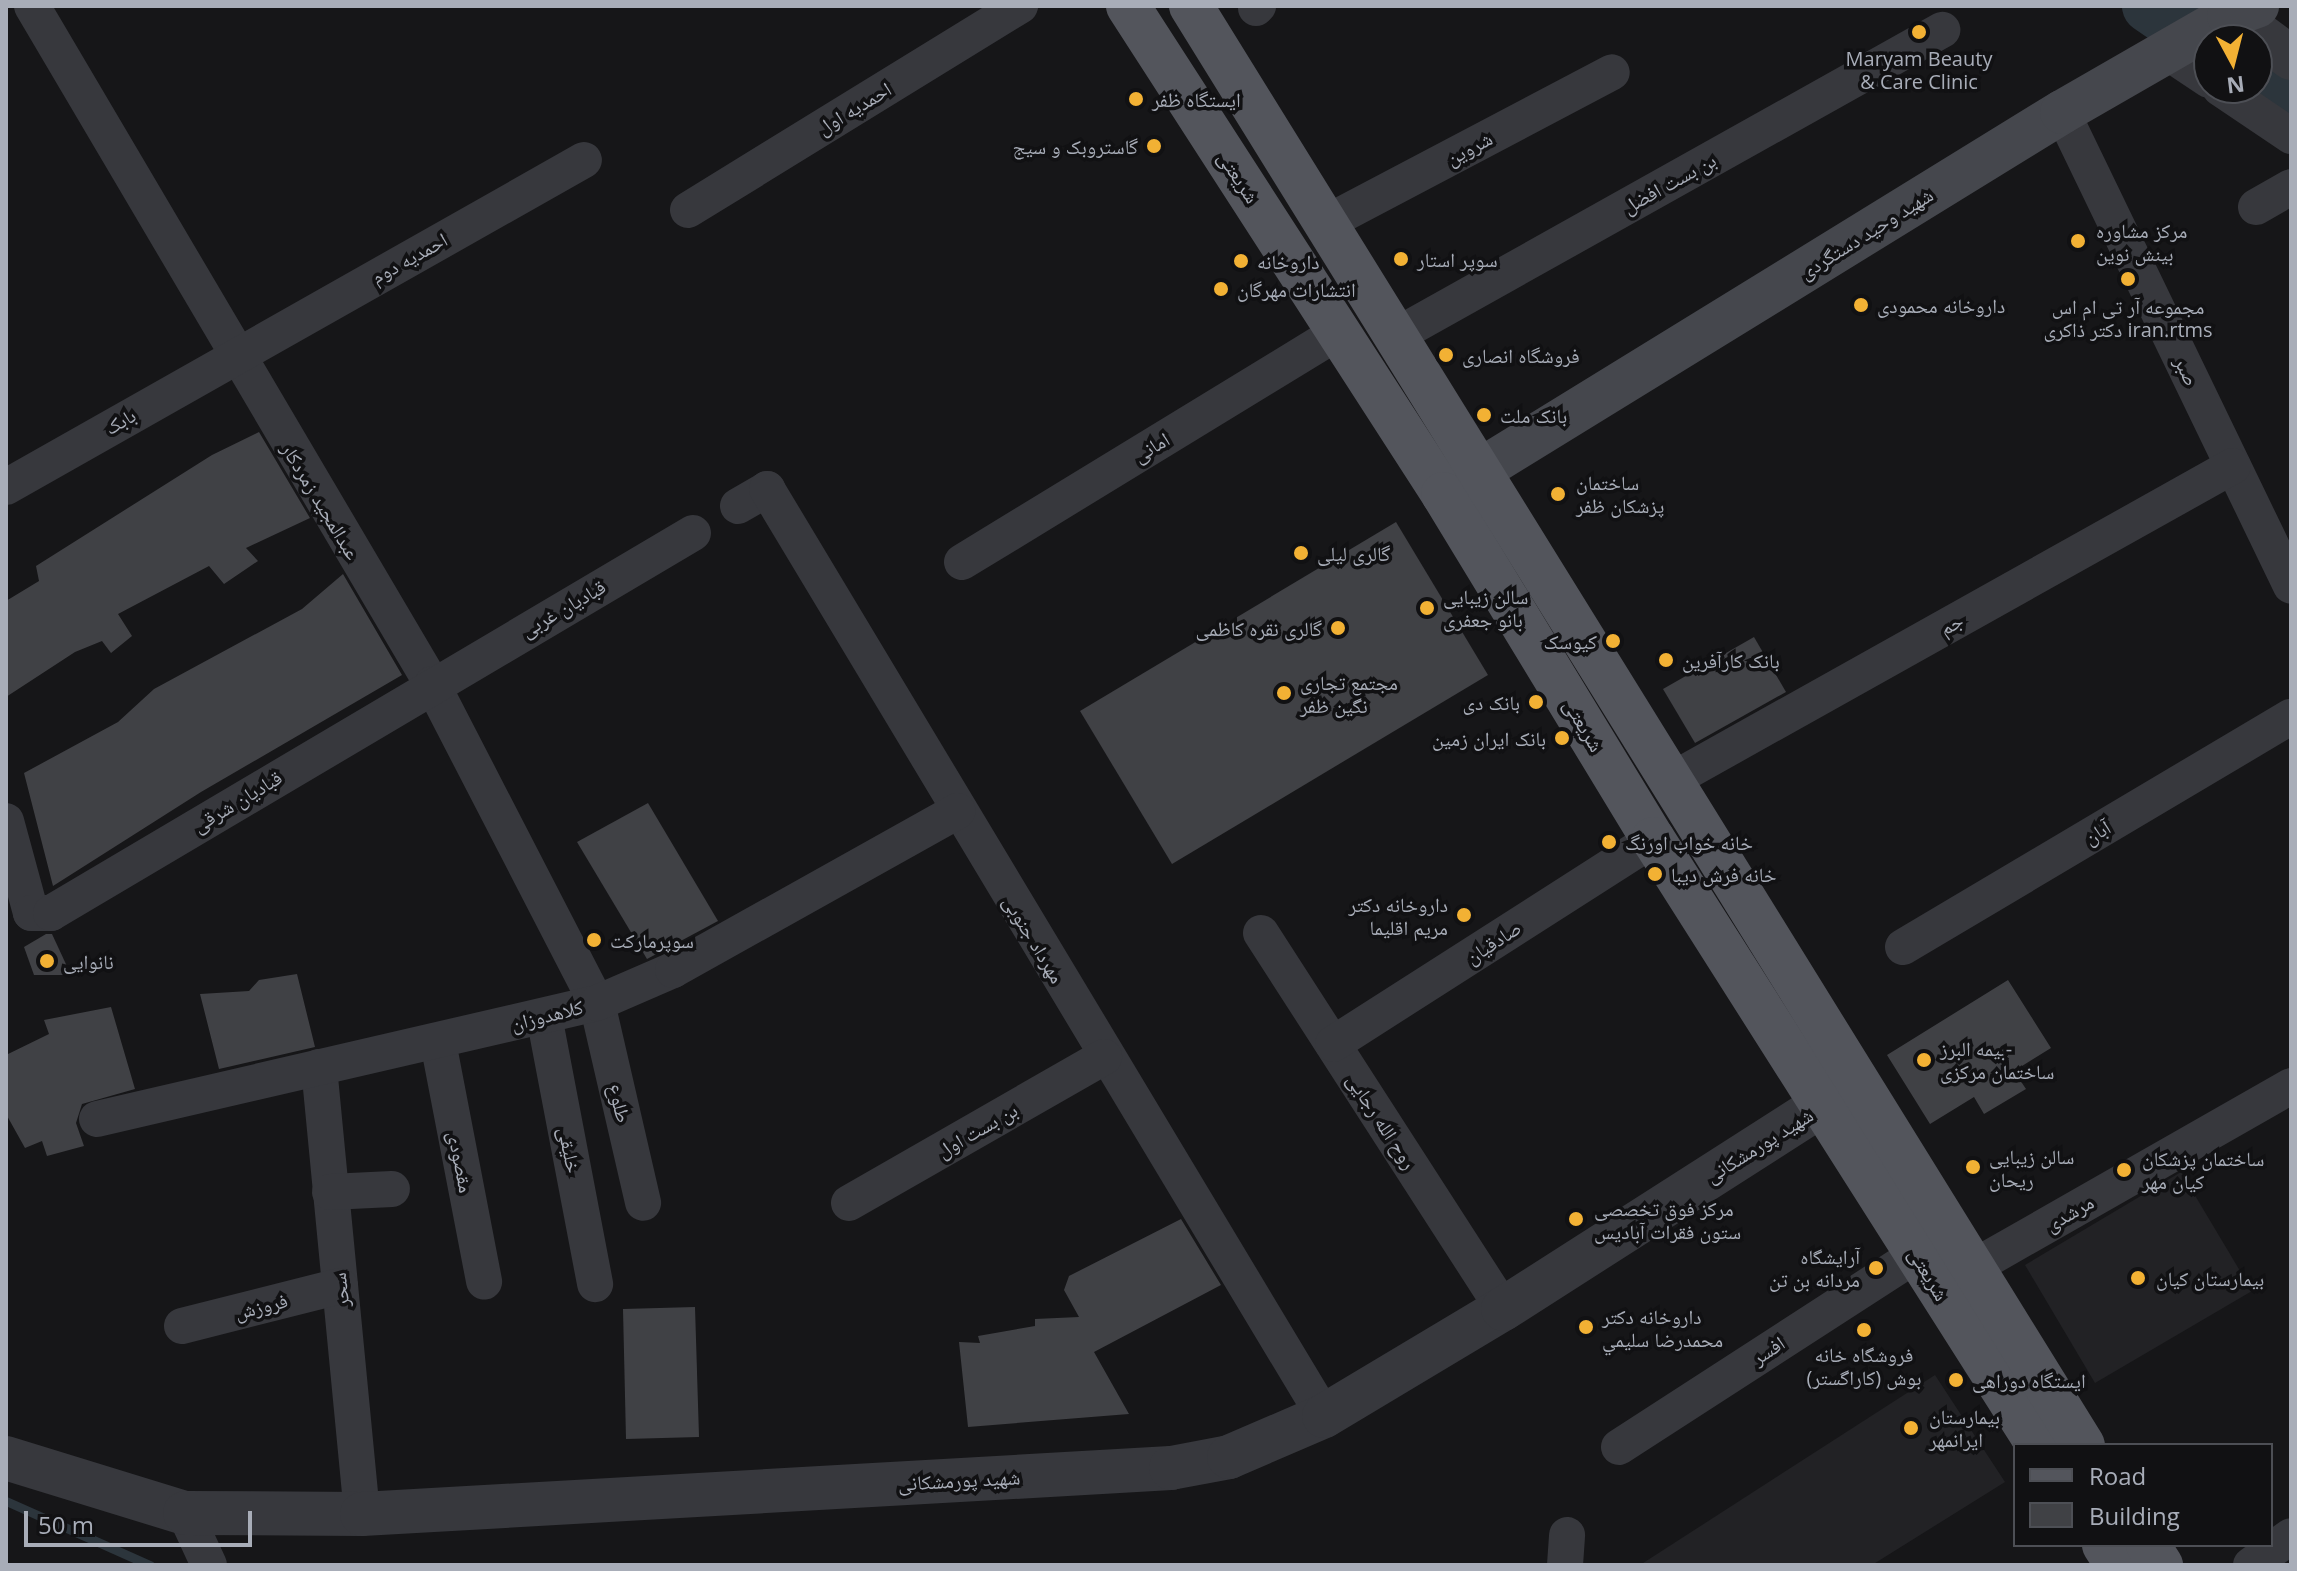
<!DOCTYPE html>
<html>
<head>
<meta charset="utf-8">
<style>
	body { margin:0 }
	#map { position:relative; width:2297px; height:1571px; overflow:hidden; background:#161618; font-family:"Open Sans","Noto Naskh Arabic",sans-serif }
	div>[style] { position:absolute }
	.built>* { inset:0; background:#222225 }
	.stream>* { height:9px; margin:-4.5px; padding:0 4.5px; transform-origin:4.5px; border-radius:4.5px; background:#2c353c }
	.river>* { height:54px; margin:-27px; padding:0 27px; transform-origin:27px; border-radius:27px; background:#2c353c }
	.building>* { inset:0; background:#404145 }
	.minor>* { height:36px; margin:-18px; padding:0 18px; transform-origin:18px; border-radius:18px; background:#37383d }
	.tertiary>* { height:44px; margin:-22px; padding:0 22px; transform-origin:22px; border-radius:22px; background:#37383d }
	.secondary>* { height:44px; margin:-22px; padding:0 22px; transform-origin:22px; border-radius:22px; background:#45474d }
	.primary>* { height:44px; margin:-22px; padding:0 22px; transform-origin:22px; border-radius:22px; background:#53555c }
	.dots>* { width:22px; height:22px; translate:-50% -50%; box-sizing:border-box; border:4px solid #111113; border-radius:50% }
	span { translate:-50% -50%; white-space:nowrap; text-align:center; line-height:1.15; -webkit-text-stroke:7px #111113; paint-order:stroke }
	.poi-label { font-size:20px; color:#a8adb8 }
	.left { translate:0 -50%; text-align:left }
	.right { translate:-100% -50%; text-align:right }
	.street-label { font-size:20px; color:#a8adb8 }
	.frame { position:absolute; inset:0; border:8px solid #a8adb8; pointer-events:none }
	.legend { position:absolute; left:2013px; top:1443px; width:260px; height:104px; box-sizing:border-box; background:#111113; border:2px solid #4d4f55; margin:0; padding:10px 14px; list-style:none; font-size:24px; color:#a8adb8 }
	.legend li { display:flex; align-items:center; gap:16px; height:40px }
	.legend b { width:40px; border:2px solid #4d4f55 }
	.north { position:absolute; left:2193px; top:24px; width:80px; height:80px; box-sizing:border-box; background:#111113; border:2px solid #4d4f55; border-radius:50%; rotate:173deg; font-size:22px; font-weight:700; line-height:32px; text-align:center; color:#a8adb8 }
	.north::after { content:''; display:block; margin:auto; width:28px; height:36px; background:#f2b134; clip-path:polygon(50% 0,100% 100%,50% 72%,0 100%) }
	.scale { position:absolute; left:24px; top:1511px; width:228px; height:36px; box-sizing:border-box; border:4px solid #a8adb8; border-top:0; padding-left:10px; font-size:24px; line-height:28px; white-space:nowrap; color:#a8adb8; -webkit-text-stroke:6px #111113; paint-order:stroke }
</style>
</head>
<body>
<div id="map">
	<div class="built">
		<div style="clip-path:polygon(2181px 1172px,2252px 1291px,2095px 1383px,2025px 1265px)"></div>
		<div style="clip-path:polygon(1935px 1375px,2005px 1482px,1872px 1565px,1640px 1565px)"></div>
	</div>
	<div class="stream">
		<div style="left:6px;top:1501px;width:158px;rotate:24deg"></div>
	</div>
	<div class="river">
		<div style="left:2149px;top:6px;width:73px;rotate:34.3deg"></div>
		<div style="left:2257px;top:79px;width:41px;rotate:34.1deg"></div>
	</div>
	<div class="building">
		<div style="clip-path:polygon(259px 432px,310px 518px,246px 548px,258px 561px,224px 584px,209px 566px,118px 614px,132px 636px,111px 653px,102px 641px,75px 652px,6px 697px,6px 601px,39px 581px,36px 566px,212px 455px)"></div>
		<div style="clip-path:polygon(1396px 522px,1488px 675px,1172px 864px,1080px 711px)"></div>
		<div style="clip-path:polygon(343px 574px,402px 675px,201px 792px,53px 886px,24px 773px,118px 722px,154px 689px,302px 609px)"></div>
		<div style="clip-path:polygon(1754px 637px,1786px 692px,1695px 743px,1663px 689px)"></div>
		<div style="clip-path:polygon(648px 803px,718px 921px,647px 959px,577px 842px)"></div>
		<div style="clip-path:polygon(46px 934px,52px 934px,71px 975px,34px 975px,24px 947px)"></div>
		<div style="clip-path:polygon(297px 974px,315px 1047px,219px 1069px,200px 994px,249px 991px,259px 980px)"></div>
		<div style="clip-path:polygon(2008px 980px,2051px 1048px,2014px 1071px,2026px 1089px,1984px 1114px,1974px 1097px,1930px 1124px,1887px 1055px)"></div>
		<div style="clip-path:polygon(111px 1007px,135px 1089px,82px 1104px,76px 1123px,84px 1146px,47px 1156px,42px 1141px,25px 1148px,6px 1114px,6px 1055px,49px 1034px,44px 1020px)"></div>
		<div style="clip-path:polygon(1181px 1219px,1221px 1285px,1094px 1352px,1129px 1414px,968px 1427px,959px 1342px,980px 1343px,978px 1336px,1035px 1326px,1035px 1319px,1079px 1317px,1064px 1290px,1069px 1276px)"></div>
		<div style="clip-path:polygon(695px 1307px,699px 1437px,626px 1439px,623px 1309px)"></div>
	</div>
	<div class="minor">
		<div style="left:32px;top:6px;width:787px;rotate:59.46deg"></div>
		<div style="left:432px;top:684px;width:359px;rotate:62.7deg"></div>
		<div style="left:597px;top:1003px;width:205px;rotate:77deg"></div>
		<div style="left:1256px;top:8px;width:3px;rotate:-45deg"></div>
		<div style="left:2167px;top:52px;width:50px;rotate:33.7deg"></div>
		<div style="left:2220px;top:88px;width:86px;rotate:34.1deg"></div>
		<div style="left:2062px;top:112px;width:526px;rotate:64.21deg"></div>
		<div style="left:2256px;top:207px;width:40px;rotate:-29.7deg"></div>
		<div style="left:688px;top:210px;width:390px;rotate:-31.6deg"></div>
		<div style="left:1326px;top:223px;width:323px;rotate:-27.8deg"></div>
		<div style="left:1397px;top:335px;width:625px;rotate:-29.23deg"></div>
		<div style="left:6px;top:487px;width:664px;rotate:-29.5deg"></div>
		<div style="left:738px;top:506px;width:34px;rotate:-30deg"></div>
		<div style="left:767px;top:489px;width:1081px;rotate:59deg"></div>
		<div style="left:962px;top:562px;width:442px;rotate:-31.4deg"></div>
		<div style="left:1670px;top:781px;width:645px;rotate:-29.23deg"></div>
		<div style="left:6px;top:821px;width:95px;rotate:74.8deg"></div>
		<div style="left:31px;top:913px;width:20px"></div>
		<div style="left:51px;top:913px;width:746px;rotate:-30.62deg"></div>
		<div style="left:1261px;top:933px;width:447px;rotate:57.2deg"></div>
		<div style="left:1903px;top:947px;width:451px;rotate:-30.7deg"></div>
		<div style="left:544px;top:1016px;width:273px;rotate:79.2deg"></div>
		<div style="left:438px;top:1042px;width:244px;rotate:79.1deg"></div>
		<div style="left:1333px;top:1044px;width:380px;rotate:-32.6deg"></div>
		<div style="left:319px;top:1067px;width:449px;rotate:84.5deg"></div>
		<div style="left:97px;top:1119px;width:513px;rotate:-13.06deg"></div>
		<div style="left:597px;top:1003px;width:83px;rotate:-23.5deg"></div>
		<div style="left:673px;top:970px;width:326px;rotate:-29.2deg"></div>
		<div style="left:330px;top:1192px;width:62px;rotate:-2.8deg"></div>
		<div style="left:849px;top:1203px;width:294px;rotate:-29.8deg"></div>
		<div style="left:1972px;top:1268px;width:367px;rotate:-29.7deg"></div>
		<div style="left:182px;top:1326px;width:163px;rotate:-14.2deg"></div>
		<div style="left:1619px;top:1447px;width:355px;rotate:-32.9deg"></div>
		<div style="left:185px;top:1513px;width:57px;rotate:65.2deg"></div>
		<div style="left:1565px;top:1565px;width:30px;rotate:-86deg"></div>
		<div style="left:2251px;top:1565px;width:49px;rotate:-35.9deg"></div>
	</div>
	<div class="tertiary">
		<div style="left:2221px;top:6px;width:87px;rotate:36.6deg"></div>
		<div style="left:6px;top:1458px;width:187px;rotate:17.1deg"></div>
		<div style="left:185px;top:1513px;width:177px;rotate:0.3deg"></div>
		<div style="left:362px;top:1514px;width:810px;rotate:-3.25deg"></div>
		<div style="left:1171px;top:1468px;width:59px;rotate:-10.7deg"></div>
		<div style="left:1229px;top:1457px;width:103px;rotate:-23.3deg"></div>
		<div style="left:1324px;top:1416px;width:209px;rotate:-30.9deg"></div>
		<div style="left:1503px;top:1309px;width:379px;rotate:-32.6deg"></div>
	</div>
	<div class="secondary">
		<div style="left:1448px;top:490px;width:721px;rotate:-31.62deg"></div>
		<div style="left:2062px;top:112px;width:193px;rotate:-29.9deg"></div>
		<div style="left:2229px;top:16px;width:30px;rotate:-20deg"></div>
	</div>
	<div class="primary">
		<div style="left:1128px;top:6px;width:581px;rotate:57.16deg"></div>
		<div style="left:1443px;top:494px;width:404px;rotate:58.7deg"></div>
		<div style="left:1653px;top:839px;width:718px;rotate:57.57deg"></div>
		<div style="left:1191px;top:6px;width:1693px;rotate:58.21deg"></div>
		<div style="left:2104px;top:1545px;width:24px;rotate:57deg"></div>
		<div style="left:2148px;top:1545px;width:24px;rotate:57deg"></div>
	</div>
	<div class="dots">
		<div style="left:1919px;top:32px;background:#f2b134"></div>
		<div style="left:1136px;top:99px;background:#f2b134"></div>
		<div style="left:1154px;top:146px;background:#f2b134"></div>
		<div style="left:2078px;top:241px;background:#f2b134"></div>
		<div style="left:1401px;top:259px;background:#f2b134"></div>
		<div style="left:1241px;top:261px;background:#f2b134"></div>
		<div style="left:2128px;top:279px;background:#f2b134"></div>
		<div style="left:1221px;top:289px;background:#f2b134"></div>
		<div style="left:1861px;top:305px;background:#f2b134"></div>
		<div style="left:1446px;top:355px;background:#f2b134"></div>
		<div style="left:1484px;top:415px;background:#f2b134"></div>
		<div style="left:1558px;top:494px;background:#f2b134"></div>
		<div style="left:1301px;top:553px;background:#f2b134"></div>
		<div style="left:1427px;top:608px;background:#f2b134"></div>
		<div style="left:1338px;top:628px;background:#f2b134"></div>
		<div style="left:1613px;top:641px;background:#f2b134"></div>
		<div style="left:1666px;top:660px;background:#f2b134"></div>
		<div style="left:1284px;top:693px;background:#f2b134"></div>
		<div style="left:1536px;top:702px;background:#f2b134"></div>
		<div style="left:1562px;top:738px;background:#f2b134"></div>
		<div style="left:1609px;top:842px;background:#f2b134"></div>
		<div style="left:1655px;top:874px;background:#f2b134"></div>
		<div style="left:1464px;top:915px;background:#f2b134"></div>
		<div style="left:594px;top:940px;background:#f2b134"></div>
		<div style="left:47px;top:961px;background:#f2b134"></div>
		<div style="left:1924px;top:1060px;background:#f2b134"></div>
		<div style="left:1973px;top:1167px;background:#f2b134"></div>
		<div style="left:2124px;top:1170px;background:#f2b134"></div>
		<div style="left:1576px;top:1219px;background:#f2b134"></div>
		<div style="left:1876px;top:1268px;background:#f2b134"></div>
		<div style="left:2138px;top:1278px;background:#f2b134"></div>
		<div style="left:1586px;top:1327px;background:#f2b134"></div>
		<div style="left:1864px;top:1330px;background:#f2b134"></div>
		<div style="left:1956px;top:1380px;background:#f2b134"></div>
		<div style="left:1911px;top:1428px;background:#f2b134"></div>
	</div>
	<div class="poi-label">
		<span style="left:1919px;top:70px">Maryam Beauty<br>&amp; Care Clinic</span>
		<span class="left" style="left:1152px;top:99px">ایستگاه ظفر</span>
		<span class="right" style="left:1138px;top:146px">گاستروبک و سیج</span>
		<span class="left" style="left:2096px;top:242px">مرکز مشاوره<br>بینش نوین</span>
		<span class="left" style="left:1417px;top:259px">سوپر استار</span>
		<span class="left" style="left:1257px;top:261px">داروخانه</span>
		<span class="left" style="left:1237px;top:289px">انتشارات مهرگان</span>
		<span class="left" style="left:1877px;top:305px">داروخانه محمودی</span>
		<span style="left:2128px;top:318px">مجموعه آر تی ام اس<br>دکتر ذاکری iran.rtms</span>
		<span class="left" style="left:1462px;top:355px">فروشگاه انصاری</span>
		<span class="left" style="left:1500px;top:415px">بانک ملت</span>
		<span class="left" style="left:1576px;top:494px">ساختمان<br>پزشکان ظفر</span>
		<span class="left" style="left:1317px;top:553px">گالری لیلی</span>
		<span class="left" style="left:1443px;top:608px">سالن زیبایی<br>بانو جعفری</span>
		<span class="right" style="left:1322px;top:628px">گالری نقره کاظمی</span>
		<span class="right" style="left:1597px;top:641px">کیوسک</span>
		<span class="left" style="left:1682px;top:660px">بانک کارآفرین</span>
		<span class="left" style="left:1300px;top:694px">مجتمع تجاری<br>نگین ظفر</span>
		<span class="right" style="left:1520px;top:702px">بانک دی</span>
		<span class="right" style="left:1546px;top:738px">بانک ایران زمین</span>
		<span class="left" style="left:1625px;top:842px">خانه خواب اورنگ</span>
		<span class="left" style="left:1671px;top:874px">خانه فرش دیبا</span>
		<span class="right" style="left:1448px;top:916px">داروخانه دکتر<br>مریم اقلیما</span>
		<span class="left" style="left:610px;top:940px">سوپرمارکت</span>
		<span class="left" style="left:63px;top:961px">نانوایی</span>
		<span class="left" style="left:1940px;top:1060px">بیمه البرز-<br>ساختمان مرکزی</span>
		<span class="left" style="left:1989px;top:1168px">سالن زیبایی<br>ریحان</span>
		<span class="left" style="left:2142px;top:1170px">ساختمان پزشکان<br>کیان مهر</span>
		<span class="left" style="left:1594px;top:1220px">مرکز فوق تخصصی<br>ستون فقرات آبادیس</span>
		<span class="right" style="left:1860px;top:1268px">آرایشگاه<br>مردانه بن تن</span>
		<span class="left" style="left:2156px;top:1278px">بیمارستان کیان</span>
		<span class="left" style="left:1602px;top:1328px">داروخانه دكتر<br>محمدرضا سليمي</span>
		<span style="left:1864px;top:1366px">فروشگاه خانه<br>بوش (کاراگستر)</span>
		<span class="left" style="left:1972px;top:1380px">ایستگاه دوراهی</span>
		<span class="left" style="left:1929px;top:1428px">بیمارستان<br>ایرانمهر</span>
	</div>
	<div class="street-label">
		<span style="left:854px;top:108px;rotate:-31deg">احمدیه اول</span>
		<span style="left:1469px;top:148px;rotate:-28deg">شروین</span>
		<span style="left:1239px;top:177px;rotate:57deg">شریعتی</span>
		<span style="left:1669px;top:183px;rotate:-29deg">بن بست افضل</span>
		<span style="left:1866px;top:233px;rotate:-32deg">شهید وحید دستگردی</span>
		<span style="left:409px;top:258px;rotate:-29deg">احمدیه دوم</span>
		<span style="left:2187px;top:371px;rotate:64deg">صبر</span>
		<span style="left:120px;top:421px;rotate:-30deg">بابک</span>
		<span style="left:1151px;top:447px;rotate:-31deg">امانی</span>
		<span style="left:321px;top:501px;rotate:59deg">عبدالمجید زمردکار</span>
		<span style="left:563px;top:608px;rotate:-30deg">قبادیان غربی</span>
		<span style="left:1951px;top:624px;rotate:-29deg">جم</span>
		<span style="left:1584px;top:725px;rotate:59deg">شریعتی</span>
		<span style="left:237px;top:801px;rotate:-31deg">قبادیان شرقی</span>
		<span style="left:2097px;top:832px;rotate:-31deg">آبان</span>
		<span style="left:1034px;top:939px;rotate:59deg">مهرداد جنوبی</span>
		<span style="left:1493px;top:942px;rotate:-33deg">صادقیان</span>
		<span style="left:547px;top:1015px;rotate:-14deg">کلاهدوزان</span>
		<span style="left:620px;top:1103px;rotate:77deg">طلوع</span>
		<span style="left:1382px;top:1121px;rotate:57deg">روح الله رجایی</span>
		<span style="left:977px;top:1130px;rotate:-30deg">بن بست اول</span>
		<span style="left:1759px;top:1145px;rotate:-32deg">شهید پورمشکانی</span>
		<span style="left:570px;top:1150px;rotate:79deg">خلیقی</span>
		<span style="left:461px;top:1162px;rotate:79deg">مقصودی</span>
		<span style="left:2069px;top:1213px;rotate:-30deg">مرشدی</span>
		<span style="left:1929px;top:1274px;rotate:59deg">شریعتی</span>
		<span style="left:340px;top:1290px;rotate:-96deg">سحر</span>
		<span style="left:261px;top:1306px;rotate:-14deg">فروزش</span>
		<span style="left:1768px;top:1350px;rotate:-33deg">افسر</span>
		<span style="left:959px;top:1480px;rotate:-3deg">شهید پورمشکانی</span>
	</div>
	<div class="frame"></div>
	<ul class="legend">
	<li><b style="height:10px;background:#53555c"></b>Road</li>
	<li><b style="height:22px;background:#404145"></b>Building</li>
	</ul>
	<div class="north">N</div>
	<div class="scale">50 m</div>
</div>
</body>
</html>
